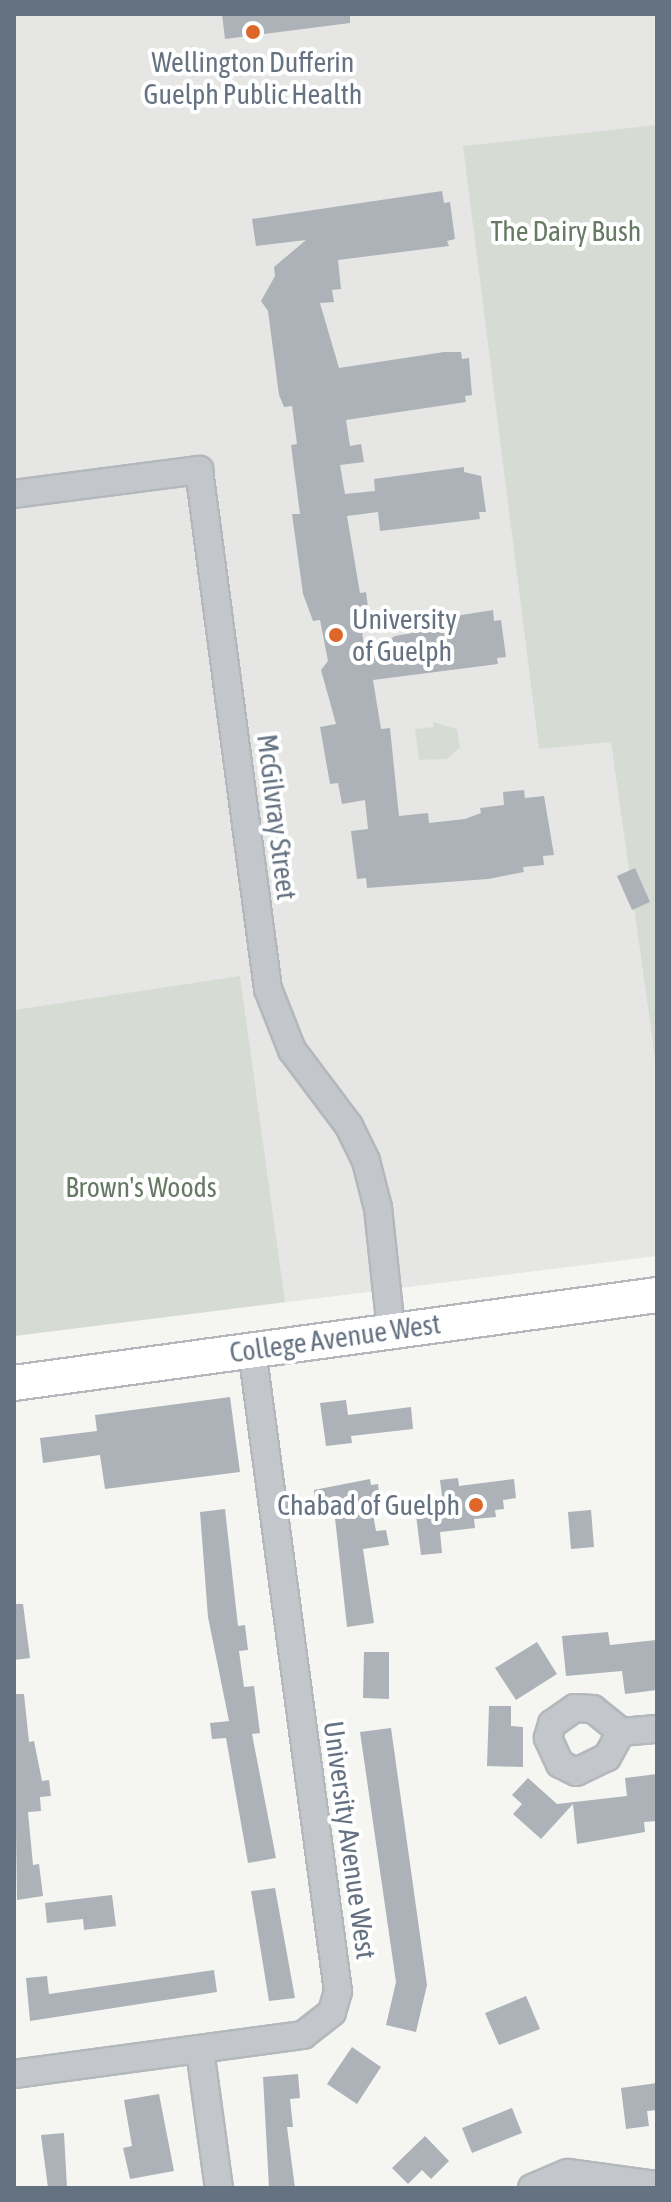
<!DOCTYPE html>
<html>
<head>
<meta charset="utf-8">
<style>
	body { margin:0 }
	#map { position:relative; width:671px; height:2202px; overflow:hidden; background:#f5f6f2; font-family:"Asap Condensed",sans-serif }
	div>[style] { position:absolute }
	.built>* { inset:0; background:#e6e7e5 }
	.green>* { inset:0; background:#d6dcd3 }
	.building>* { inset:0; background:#acb2b8 }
	.roads { filter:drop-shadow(2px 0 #b4b8bc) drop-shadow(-2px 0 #b4b8bc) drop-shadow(0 2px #b4b8bc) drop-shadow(0 -2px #b4b8bc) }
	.minor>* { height:26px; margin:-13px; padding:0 13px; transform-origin:13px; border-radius:13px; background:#c3c6ca }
	.major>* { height:34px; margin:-17px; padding:0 17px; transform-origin:17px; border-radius:17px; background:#fff }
	.dots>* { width:22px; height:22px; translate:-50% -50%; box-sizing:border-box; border:4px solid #fff; border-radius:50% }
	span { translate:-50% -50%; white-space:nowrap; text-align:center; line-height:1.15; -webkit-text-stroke:8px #fff; paint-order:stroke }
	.poi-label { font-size:28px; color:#657282 }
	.left { translate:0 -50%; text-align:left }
	.right { translate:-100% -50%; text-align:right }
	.park-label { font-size:28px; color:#667a64 }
	.street-label { font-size:28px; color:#657282 }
	.frame { position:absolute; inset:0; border:16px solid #657282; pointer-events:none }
</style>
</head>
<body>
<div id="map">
	<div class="built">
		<div style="clip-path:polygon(14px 14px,657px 14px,657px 1256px,14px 1336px)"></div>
	</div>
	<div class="green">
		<div style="clip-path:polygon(657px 125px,657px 1072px,611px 742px,539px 749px,463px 146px)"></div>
		<div style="clip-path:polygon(433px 722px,457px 729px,460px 747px,447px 759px,419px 760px,415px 729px,434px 727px)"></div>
		<div style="clip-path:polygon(240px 976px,285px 1302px,14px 1336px,14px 1010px)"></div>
	</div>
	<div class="building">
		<div style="clip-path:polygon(222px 14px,350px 14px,350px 23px,225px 39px)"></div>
		<div style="clip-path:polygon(442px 191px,444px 203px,450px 202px,455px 239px,447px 241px,449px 246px,338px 260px,341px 289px,332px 290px,334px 302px,320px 303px,339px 368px,444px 352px,461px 352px,462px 359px,469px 358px,472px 395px,465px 396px,466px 402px,346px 420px,350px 446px,361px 444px,364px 462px,340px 465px,345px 494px,375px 491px,374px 479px,464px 467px,464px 472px,481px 476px,486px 512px,479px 512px,480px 519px,380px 531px,378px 512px,347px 516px,360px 593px,366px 592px,369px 614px,360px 614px,365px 655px,395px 636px,412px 633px,411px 623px,493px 610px,494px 621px,501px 620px,506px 657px,497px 658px,498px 664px,373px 680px,381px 729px,390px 728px,399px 816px,428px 813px,429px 823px,465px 819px,481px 813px,480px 808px,504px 805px,503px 792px,524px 790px,525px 798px,544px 796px,554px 855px,543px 856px,544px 865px,523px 867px,524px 872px,488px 879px,367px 888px,366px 878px,357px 879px,351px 831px,368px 829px,365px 800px,342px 804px,338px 783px,330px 784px,320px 727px,336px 724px,321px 670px,328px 661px,320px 620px,313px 621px,303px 594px,292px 514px,300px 514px,291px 445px,297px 444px,292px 406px,284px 407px,279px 395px,268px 311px,261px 301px,275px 276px,274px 267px,306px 240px,256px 246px,252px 219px)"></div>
		<div style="clip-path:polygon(635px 868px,650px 902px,632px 910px,617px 876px)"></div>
		<div style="clip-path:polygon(230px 1397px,240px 1472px,105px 1489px,100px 1455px,43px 1463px,40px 1438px,97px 1431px,95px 1415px)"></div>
		<div style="clip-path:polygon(346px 1400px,348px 1415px,411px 1407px,413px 1429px,351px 1436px,352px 1443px,326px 1446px,320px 1403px)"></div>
		<div style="clip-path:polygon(458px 1478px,459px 1486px,514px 1479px,516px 1498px,503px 1500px,504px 1509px,495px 1510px,496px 1517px,474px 1519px,475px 1528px,440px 1532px,442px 1553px,421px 1555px,416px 1515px,444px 1512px,440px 1480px)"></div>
		<div style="clip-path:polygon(370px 1479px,371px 1485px,378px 1484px,380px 1501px,371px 1502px,376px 1531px,386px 1530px,389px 1545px,363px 1549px,374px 1623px,347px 1627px,334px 1509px,315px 1510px,314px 1490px)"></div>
		<div style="clip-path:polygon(225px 1509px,238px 1626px,245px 1625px,248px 1650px,239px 1651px,244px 1687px,254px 1686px,260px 1733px,252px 1734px,276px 1858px,248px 1863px,226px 1738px,212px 1739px,210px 1723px,229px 1721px,208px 1617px,200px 1512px)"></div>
		<div style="clip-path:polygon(591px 1510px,594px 1547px,571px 1549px,568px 1512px)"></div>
		<div style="clip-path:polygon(14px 1604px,23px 1604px,30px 1658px,14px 1660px)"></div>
		<div style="clip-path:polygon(608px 1632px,610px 1645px,656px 1640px,657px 1690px,625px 1694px,622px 1671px,566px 1676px,562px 1636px)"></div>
		<div style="clip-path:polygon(537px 1642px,557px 1674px,516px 1700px,495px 1668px)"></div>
		<div style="clip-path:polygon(364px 1652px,389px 1652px,389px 1699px,363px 1698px)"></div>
		<div style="clip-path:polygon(14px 1694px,24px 1694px,29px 1742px,34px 1741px,42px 1781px,49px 1780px,51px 1796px,40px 1797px,41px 1811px,28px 1812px,33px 1865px,39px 1864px,43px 1896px,17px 1900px)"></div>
		<div style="clip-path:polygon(489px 1706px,511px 1706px,511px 1726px,523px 1727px,523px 1767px,487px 1766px)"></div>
		<div style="clip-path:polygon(391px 1728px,427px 1985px,416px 2032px,386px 2025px,396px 1982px,360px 1732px)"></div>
		<div style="clip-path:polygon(657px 1774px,657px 1821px,644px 1822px,645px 1832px,577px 1844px,573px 1804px,541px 1839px,513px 1814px,522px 1804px,512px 1795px,528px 1778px,557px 1804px,627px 1796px,625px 1778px)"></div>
		<div style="clip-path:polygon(275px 1888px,295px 1998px,269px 2001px,251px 1891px)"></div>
		<div style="clip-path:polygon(112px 1895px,116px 1926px,84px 1930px,83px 1919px,47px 1923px,45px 1903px)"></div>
		<div style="clip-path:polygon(214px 1970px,217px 1992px,30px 2021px,26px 1978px,47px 1976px,49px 1994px)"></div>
		<div style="clip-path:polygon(526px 1996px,540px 2029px,499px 2045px,485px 2013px)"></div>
		<div style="clip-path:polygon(352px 2047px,381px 2067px,357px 2104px,327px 2084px)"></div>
		<div style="clip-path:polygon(298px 2074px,300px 2098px,290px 2099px,293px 2127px,287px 2127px,295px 2188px,269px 2188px,263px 2077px)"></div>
		<div style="clip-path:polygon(657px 2083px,657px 2110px,647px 2111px,649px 2126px,626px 2129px,621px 2088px)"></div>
		<div style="clip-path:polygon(159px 2094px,174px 2171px,130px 2179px,123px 2148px,132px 2146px,124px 2100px)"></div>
		<div style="clip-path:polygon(512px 2108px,522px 2133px,472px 2153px,462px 2128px)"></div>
		<div style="clip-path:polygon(64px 2133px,67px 2188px,48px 2188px,41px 2135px)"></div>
		<div style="clip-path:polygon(425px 2136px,449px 2161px,431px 2179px,422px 2170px,408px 2184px,392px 2168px)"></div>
	</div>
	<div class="roads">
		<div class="minor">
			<div style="left:14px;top:494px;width:187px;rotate:-7.4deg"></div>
			<div style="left:199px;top:470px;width:524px;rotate:82.43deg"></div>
			<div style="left:268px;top:989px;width:66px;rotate:68.5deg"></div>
			<div style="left:292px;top:1050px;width:95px;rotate:53.1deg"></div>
			<div style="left:349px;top:1126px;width:39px;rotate:64deg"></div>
			<div style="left:366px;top:1161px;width:49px;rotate:75.7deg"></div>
			<div style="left:378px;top:1208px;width:123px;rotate:83.9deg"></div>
			<div style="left:621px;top:1732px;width:29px;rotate:119deg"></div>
			<div style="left:607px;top:1757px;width:34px;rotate:154deg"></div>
			<div style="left:576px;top:1772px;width:18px;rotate:-153deg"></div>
			<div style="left:560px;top:1764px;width:29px;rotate:-115deg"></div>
			<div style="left:548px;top:1738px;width:15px;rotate:-74deg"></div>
			<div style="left:552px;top:1724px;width:28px;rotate:-35deg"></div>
			<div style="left:575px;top:1708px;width:18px;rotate:3deg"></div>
			<div style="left:593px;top:1709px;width:36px;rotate:39deg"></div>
			<div style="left:621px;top:1732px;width:36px;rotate:-5deg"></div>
			<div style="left:200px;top:2050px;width:139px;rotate:82.2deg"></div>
			<div style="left:14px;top:2074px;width:292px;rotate:-7.7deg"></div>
			<div style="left:303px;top:2035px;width:37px;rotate:-38deg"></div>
			<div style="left:332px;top:2012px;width:22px;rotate:-74deg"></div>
			<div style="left:338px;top:1991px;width:647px;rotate:-97.64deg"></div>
			<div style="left:532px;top:2188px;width:39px;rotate:-23deg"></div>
			<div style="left:568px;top:2173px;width:90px;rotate:7.7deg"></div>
		</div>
		<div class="major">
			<div style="left:14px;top:1383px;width:649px;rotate:-7.79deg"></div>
		</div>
	</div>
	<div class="dots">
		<div style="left:253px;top:32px;background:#df6629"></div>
		<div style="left:336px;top:635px;background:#df6629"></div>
		<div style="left:476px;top:1505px;background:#df6629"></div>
	</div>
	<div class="poi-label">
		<span style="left:253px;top:78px">Wellington Dufferin<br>Guelph Public Health</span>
		<span class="left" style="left:352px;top:635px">University<br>of Guelph</span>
		<span class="right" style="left:460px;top:1505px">Chabad of Guelph</span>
	</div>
	<div class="park-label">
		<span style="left:566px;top:231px">The Dairy Bush</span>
		<span style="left:141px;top:1187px">Brown's Woods</span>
	</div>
	<div class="street-label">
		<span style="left:277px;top:817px;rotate:83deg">McGilvray Street</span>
		<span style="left:335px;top:1338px;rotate:-8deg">College Avenue West</span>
		<span style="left:350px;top:1840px;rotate:82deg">University Avenue West</span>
	</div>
	<div class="frame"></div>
</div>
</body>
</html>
